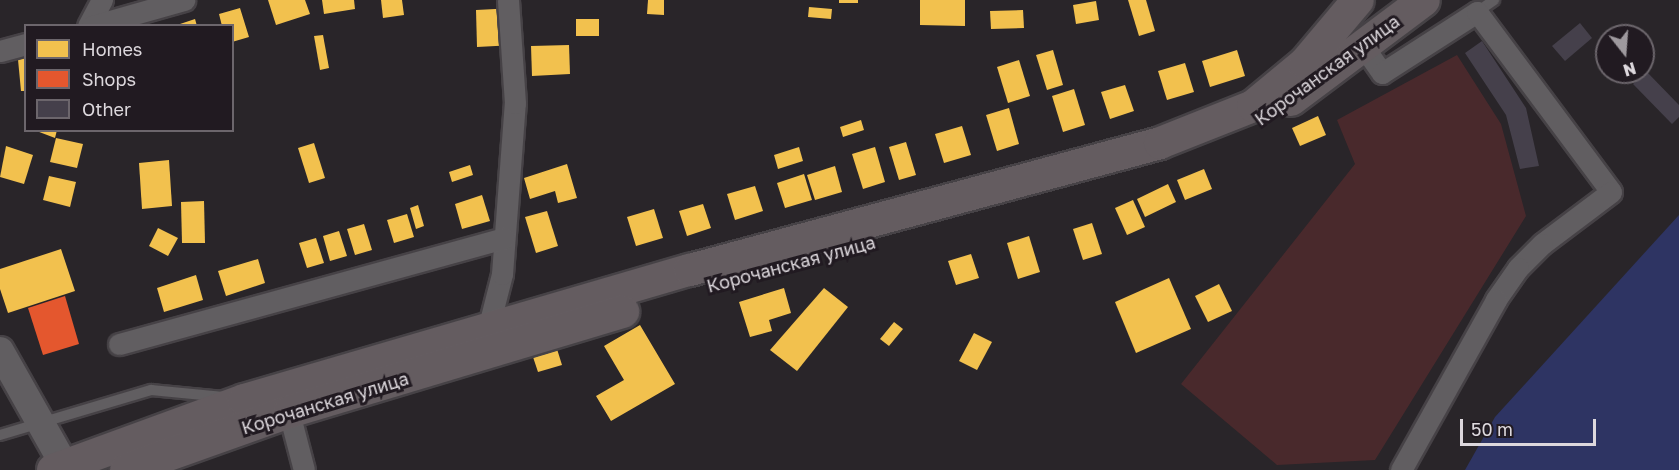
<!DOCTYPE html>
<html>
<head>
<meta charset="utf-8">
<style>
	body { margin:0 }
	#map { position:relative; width:1679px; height:470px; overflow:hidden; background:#292529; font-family:"Golos Text",sans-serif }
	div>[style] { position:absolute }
	.green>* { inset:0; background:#49292c }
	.water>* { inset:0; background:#2e3463 }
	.homes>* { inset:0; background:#f2c14e }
	.shops>* { inset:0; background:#e4572e }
	.building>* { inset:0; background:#45404b }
	.roads { filter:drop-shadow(2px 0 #464246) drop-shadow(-2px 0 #464246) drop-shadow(0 2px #464246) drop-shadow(0 -2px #464246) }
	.lane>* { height:10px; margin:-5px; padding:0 5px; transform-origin:5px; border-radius:5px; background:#615e61 }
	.street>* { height:21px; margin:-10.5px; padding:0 10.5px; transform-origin:10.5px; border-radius:10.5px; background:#615e61 }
	.secondary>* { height:28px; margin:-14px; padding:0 14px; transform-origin:14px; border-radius:14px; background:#615e61 }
	.primary>* { height:32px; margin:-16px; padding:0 16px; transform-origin:16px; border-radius:16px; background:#645c60 }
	span { translate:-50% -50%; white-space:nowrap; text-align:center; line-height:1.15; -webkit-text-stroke:6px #211a21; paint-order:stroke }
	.street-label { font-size:18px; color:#ddd8dd }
	.legend { position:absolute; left:24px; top:24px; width:210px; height:108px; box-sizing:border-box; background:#211a21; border:2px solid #6c666c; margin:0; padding:8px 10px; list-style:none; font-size:18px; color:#ddd8dd }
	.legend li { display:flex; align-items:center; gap:12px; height:30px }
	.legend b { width:30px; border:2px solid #6c666c }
	.north { position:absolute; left:1595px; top:24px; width:60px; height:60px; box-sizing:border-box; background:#211a21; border:2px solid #6c666c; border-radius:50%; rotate:163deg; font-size:16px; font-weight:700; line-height:24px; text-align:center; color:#ddd8dd }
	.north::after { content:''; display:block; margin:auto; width:21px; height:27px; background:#9e999e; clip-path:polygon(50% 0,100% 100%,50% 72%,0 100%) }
	.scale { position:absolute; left:1460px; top:419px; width:136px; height:27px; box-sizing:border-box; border:3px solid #ddd8dd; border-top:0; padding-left:8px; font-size:18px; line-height:21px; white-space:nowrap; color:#ddd8dd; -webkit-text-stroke:4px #211a21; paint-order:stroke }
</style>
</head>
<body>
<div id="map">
	<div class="green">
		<div style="clip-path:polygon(1457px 55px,1501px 124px,1526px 216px,1375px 460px,1277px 465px,1181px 384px,1355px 164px,1337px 120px)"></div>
	</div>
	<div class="water">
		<div style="clip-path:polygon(1679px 215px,1679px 470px,1465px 470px,1495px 417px)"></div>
	</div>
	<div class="homes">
		<div style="clip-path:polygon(268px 0,305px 0,310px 14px,276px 25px)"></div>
		<div style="clip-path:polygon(322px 0,354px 0,355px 9px,324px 14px)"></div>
		<div style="clip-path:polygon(381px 0,402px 0,404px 15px,383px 18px)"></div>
		<div style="clip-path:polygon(648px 0,664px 0,664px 15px,647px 14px)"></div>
		<div style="clip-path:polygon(839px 0,858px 0,858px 3px,839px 3px)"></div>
		<div style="clip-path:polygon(920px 0,965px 0,965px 26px,920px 25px)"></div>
		<div style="clip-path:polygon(1128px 0,1146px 0,1155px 31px,1139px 36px)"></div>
		<div style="clip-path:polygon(1096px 1px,1099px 20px,1076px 24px,1073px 5px)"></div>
		<div style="clip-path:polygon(809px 7px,832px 9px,831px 19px,808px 17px)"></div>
		<div style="clip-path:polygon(240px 8px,249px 37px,232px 42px,232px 26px,222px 26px,219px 14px)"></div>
		<div style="clip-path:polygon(514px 8px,516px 45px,477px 47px,476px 10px)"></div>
		<div style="clip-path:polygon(1023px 10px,1024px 28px,991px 29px,990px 11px)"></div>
		<div style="clip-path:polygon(195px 19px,197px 26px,177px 26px,177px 25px)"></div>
		<div style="clip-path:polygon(576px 19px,599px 19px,599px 36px,576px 36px)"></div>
		<div style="clip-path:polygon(323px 35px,329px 68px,320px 70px,314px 36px)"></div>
		<div style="clip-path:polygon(569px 45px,570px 74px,532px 76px,531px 46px)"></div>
		<div style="clip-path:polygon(17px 49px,26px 49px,26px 91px,21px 91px)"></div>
		<div style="clip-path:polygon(1053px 50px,1063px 85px,1047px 90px,1036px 55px)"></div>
		<div style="clip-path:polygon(1237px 50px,1245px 76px,1210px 87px,1202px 61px)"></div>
		<div style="clip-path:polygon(1019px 60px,1030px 96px,1008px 103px,997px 67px)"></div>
		<div style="clip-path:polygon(1185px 63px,1194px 92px,1167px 100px,1158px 71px)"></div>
		<div style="clip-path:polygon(1125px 85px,1134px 111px,1110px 119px,1101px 92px)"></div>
		<div style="clip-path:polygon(1074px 89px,1085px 125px,1063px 132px,1052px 96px)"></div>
		<div style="clip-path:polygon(1009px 108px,1019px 144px,997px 151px,986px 115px)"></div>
		<div style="clip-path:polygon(1318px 116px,1326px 135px,1300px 146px,1292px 128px)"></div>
		<div style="clip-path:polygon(861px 120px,864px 130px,843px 137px,840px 127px)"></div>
		<div style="clip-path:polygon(962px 126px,971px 155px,944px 163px,935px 134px)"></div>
		<div style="clip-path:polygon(34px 130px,57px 130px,55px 138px)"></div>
		<div style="clip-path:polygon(56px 138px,83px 144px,77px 168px,50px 162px)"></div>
		<div style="clip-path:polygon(906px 142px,916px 175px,899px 180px,889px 147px)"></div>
		<div style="clip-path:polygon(314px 143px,325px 178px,309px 183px,298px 148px)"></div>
		<div style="clip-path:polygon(6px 146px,33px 155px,24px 184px,0 177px)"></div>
		<div style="clip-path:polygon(799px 147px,803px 161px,778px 169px,774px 155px)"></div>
		<div style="clip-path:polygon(875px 147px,885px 182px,863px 189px,852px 154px)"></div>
		<div style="clip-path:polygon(169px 160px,172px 206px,142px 209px,139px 163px)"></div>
		<div style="clip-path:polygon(567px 164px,577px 198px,558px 203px,555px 191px,530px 199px,524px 178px)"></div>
		<div style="clip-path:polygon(470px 165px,473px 175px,452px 182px,449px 172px)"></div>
		<div style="clip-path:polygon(835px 166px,842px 192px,815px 200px,807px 175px)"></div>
		<div style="clip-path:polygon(1204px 169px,1212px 189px,1185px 200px,1177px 180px)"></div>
		<div style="clip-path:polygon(804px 174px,812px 200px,785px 208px,777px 183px)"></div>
		<div style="clip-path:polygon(49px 176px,76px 182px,70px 207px,43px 200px)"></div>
		<div style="clip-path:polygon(1168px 184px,1176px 202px,1145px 217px,1137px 199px)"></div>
		<div style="clip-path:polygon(755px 186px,763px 211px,735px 220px,727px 194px)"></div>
		<div style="clip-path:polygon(482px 195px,490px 221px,462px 229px,455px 204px)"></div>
		<div style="clip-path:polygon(1133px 200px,1145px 227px,1127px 235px,1115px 208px)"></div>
		<div style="clip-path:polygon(204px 201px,205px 243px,182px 243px,181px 202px)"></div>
		<div style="clip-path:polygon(703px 204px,711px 228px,687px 236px,679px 211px)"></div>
		<div style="clip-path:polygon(418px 205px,424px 226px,416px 229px,410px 208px)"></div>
		<div style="clip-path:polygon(654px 209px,663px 238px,636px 246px,627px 217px)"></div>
		<div style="clip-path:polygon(547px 211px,558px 246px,536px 253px,525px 217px)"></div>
		<div style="clip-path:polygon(407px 214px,414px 237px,394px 243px,387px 220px)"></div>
		<div style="clip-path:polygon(1092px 223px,1102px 254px,1083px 260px,1073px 229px)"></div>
		<div style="clip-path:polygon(364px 224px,372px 250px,355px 255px,347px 229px)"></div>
		<div style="clip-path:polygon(158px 228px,178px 238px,168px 256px,149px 246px)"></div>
		<div style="clip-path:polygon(339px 231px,347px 256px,330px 261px,323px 236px)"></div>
		<div style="clip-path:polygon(1029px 236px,1040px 272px,1018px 279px,1007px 243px)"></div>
		<div style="clip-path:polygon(316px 238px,324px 263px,307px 268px,299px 243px)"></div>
		<div style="clip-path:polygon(61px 249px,75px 291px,8px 313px,0 289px,0 269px)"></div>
		<div style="clip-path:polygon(971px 254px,979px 278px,956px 285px,948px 261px)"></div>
		<div style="clip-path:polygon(258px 259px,265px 283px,226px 296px,218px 271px)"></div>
		<div style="clip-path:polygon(196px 275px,203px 300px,164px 312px,157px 288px)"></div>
		<div style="clip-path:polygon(1169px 278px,1191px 329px,1136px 353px,1115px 302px)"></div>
		<div style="clip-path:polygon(1219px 284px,1232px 311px,1208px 322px,1195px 296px)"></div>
		<div style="clip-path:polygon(784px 288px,791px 313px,769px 320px,772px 331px,750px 337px,739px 302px)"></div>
		<div style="clip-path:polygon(824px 288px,848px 307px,797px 371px,770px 350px)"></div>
		<div style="clip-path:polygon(894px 322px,903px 329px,889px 346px,880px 339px)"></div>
		<div style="clip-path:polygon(640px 325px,675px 384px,611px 421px,596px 396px,624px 380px,604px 346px)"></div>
		<div style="clip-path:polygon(974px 333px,992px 342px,977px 370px,959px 361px)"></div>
		<div style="clip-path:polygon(557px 349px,562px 365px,538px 372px,533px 357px)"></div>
	</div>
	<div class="shops">
		<div style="clip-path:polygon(65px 296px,79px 344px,43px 355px,28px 308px)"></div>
	</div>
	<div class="building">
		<div style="clip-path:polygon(1580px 23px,1592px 38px,1565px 61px,1552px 46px)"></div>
		<div style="clip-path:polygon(1482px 41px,1526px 108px,1539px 166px,1520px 169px,1506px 115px,1465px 53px)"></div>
		<div style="clip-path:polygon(1646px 71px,1679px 105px,1679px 117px,1672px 124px,1633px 84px)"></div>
	</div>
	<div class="roads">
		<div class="lane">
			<div style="left:1477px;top:12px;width:21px;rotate:-35deg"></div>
			<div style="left:0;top:435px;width:158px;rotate:-16.6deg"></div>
			<div style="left:151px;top:390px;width:73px;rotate:5.5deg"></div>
		</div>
		<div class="street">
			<div style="left:88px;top:26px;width:30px;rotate:-62deg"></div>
			<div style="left:92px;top:26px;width:96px;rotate:-15.8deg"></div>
			<div style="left:1363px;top:46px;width:33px;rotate:55deg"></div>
			<div style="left:1382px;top:73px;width:113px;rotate:-32.7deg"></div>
			<div style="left:1477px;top:12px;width:224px;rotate:53.3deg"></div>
			<div style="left:1611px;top:192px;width:86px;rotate:143deg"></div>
			<div style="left:1542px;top:244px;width:34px;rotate:135deg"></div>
			<div style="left:1518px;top:268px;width:39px;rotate:125deg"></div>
			<div style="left:1496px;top:300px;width:195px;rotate:119.2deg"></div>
			<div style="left:0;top:51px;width:27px;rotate:-15deg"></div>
			<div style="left:488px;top:329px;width:57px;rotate:-75.7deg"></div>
			<div style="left:502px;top:274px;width:171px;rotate:-85.7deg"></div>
			<div style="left:515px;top:103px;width:103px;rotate:-93.9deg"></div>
			<div style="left:119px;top:344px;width:399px;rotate:-15.4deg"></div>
			<div style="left:286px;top:401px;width:71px;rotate:75.4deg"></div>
		</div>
		<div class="secondary">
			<div style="left:0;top:351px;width:137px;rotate:60.6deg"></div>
		</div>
		<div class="primary">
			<div style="left:1291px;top:100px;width:166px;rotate:-36.9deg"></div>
			<div style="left:53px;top:470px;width:203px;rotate:-20.1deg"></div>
			<div style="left:244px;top:400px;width:465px;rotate:-16.3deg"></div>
			<div style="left:690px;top:270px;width:487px;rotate:-15.1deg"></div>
			<div style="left:1160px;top:143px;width:100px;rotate:-21.7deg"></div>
			<div style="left:1253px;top:106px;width:67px;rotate:-39.6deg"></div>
			<div style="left:1305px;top:63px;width:82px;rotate:-49.9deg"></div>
			<div style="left:126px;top:470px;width:173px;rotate:-19.6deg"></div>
			<div style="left:289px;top:412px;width:349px;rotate:-16.7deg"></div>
		</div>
	</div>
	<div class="street-label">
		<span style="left:1327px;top:70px;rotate:-36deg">Корочанская улица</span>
		<span style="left:791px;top:264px;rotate:-15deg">Корочанская улица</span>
		<span style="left:325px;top:403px;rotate:-17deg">Корочанская улица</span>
	</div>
	<ul class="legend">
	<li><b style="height:16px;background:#f2c14e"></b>Homes</li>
	<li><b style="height:16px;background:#e4572e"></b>Shops</li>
	<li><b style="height:16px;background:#45404b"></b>Other</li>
	</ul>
	<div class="north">N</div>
	<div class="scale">50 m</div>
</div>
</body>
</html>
